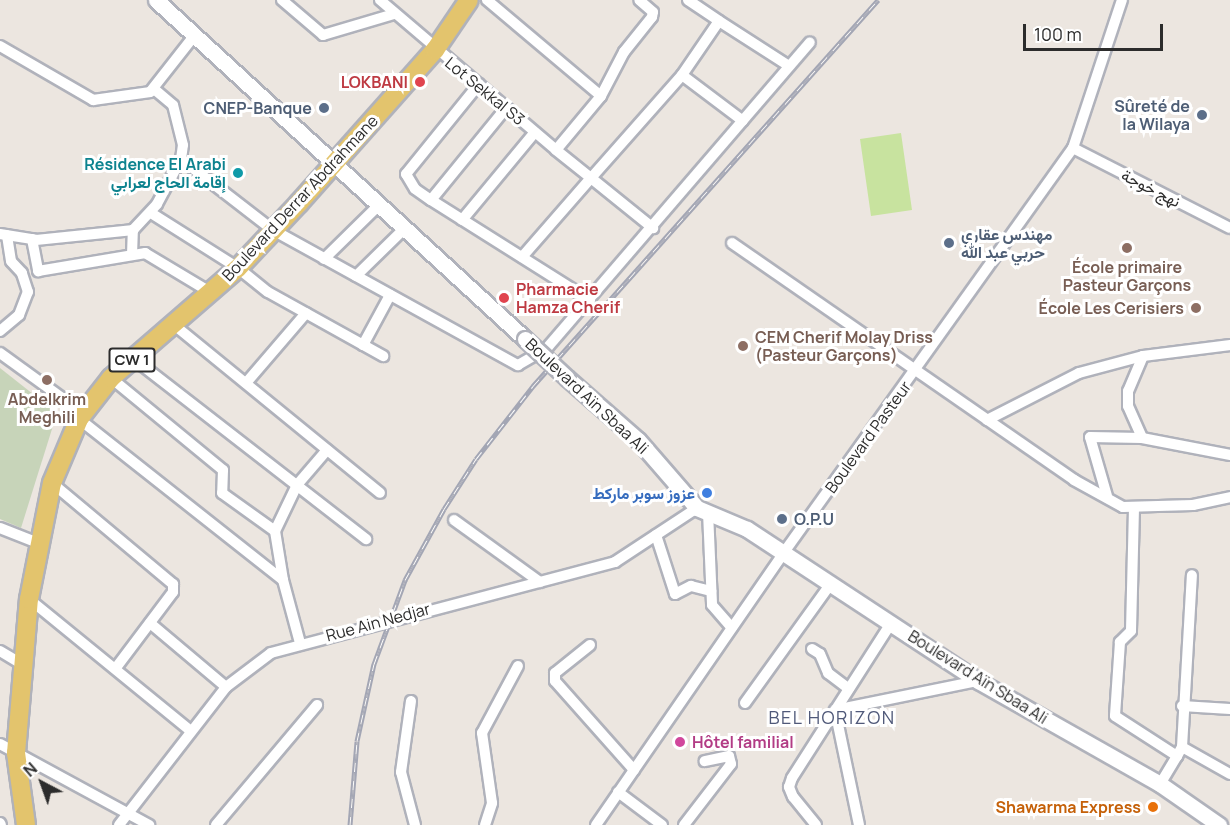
<!DOCTYPE html>
<html>
<head>
<meta charset="utf-8">
<style>
	body { margin:0 }
	#map { position:relative; width:1230px; height:825px; overflow:hidden; background:#ece6e0; font-family:Manrope,Vazirmatn,sans-serif }
	div>[style] { position:absolute }
	.cemetery>* { inset:0; background:#c7d4b9 }
	.pitch>* { inset:0; background:#c8e39f }
	.roads { filter:drop-shadow(2px 0 #b0b2bb) drop-shadow(-2px 0 #b0b2bb) drop-shadow(0 2px #b0b2bb) drop-shadow(0 -2px #b0b2bb) }
	.minor>* { height:10px; margin:-5px; padding:0 5px; transform-origin:5px; border-radius:5px; background:#fff }
	.secondary>* { height:15px; margin:-7.5px; padding:0 7.5px; transform-origin:7.5px; border-radius:7.5px; background:#fff }
	.primary>* { height:18px; margin:-9px; padding:0 9px; transform-origin:9px; border-radius:9px; background:#e3c46d }
	.rail>* { height:5px; margin-top:-2.5px; transform-origin:0; background:repeating-linear-gradient(90deg,#fff 0 9px,#a3a6b4 0 18px); box-sizing:border-box; border-block:2px solid #a3a6b4 }
	.bridges { filter:drop-shadow(2px 0 #b0b2bb) drop-shadow(-2px 0 #b0b2bb) drop-shadow(0 2px #b0b2bb) drop-shadow(0 -2px #b0b2bb) }
	.secondary-bridge>* { height:15px; margin:-7.5px; padding:0 7.5px; transform-origin:7.5px; border-radius:7.5px; background:#fff }
	.dots>* { width:16px; height:16px; translate:-50% -50%; box-sizing:border-box; border:3px solid #fff; border-radius:50% }
	span { translate:-50% -50%; white-space:nowrap; text-align:center; line-height:1.15; -webkit-text-stroke:6px #fff; paint-order:stroke }
	.shield-label span { padding:2px 4px; background:#fff; border:2px solid; border-radius:4px; -webkit-text-stroke-width:0 }
	.shield-label { font-size:15px; color:#2c2c2c; font-weight:700 }
	.health-label { font-size:16px; color:#be3a42; font-weight:700 }
	.right { translate:-100% -50%; text-align:right }
	.left { translate:0 -50%; text-align:left }
	.street-label { font-size:16px; color:#2c2c2c }
	.service-label { font-size:16px; color:#4e5e75; font-weight:700 }
	.culture-label { font-size:16px; color:#0d838f; font-weight:700 }
	.education-label { font-size:16px; color:#785e54; font-weight:700 }
	.shop-label { font-size:16px; color:#366cbe; font-weight:700 }
	.hotel-label { font-size:16px; color:#b23c85; font-weight:700 }
	.food-label { font-size:16px; color:#c56008; font-weight:700 }
	.neighbourhood-label { font-size:18px; color:#505979; letter-spacing:1.5px }
	.north { position:absolute; left:12px; top:753px; width:60px; height:60px; -webkit-text-stroke:4px #fff; paint-order:stroke; rotate:319deg; font-size:16px; font-weight:700; line-height:24px; text-align:center; color:#2c2c2c }
	.north::after { content:''; display:block; margin:auto; width:21px; height:27px; background:#2c2c2c; clip-path:polygon(50% 0,100% 100%,50% 72%,0 100%) }
	.scale { position:absolute; left:1023px; top:24px; width:140px; height:27px; box-sizing:border-box; border:3px solid #2c2c2c; border-top:0; padding-left:8px; font-size:18px; line-height:21px; white-space:nowrap; color:#2c2c2c; -webkit-text-stroke:4px #fff; paint-order:stroke }
</style>
</head>
<body>
<div id="map">
	<div class="cemetery">
		<div style="clip-path:polygon(0 368px,57px 413px,21px 528px,0 519px)"></div>
	</div>
	<div class="pitch">
		<div style="clip-path:polygon(901px 133px,912px 210px,871px 216px,860px 139px)"></div>
	</div>
	<div class="roads">
		<div class="minor">
			<div style="left:282px;top:0;width:54px;rotate:40.5deg"></div>
			<div style="left:323px;top:35px;width:74px;rotate:-16.5deg"></div>
			<div style="left:380px;top:0;width:231px;rotate:40.4deg"></div>
			<div style="left:556px;top:150px;width:70px;rotate:-50.2deg"></div>
			<div style="left:601px;top:96px;width:149px;rotate:-139.9deg"></div>
			<div style="left:688px;top:0;width:37px;rotate:34deg"></div>
			<div style="left:0;top:46px;width:108px;rotate:30.1deg"></div>
			<div style="left:93px;top:100px;width:58px;rotate:-8deg"></div>
			<div style="left:150px;top:92px;width:71px;rotate:-51.8deg"></div>
			<div style="left:682px;top:75px;width:65px;rotate:-55.6deg"></div>
			<div style="left:719px;top:21px;width:83px;rotate:32.7deg"></div>
			<div style="left:479px;top:84px;width:116px;rotate:129deg"></div>
			<div style="left:406px;top:174px;width:17px;rotate:59deg"></div>
			<div style="left:415px;top:189px;width:19px;rotate:35deg"></div>
			<div style="left:431px;top:200px;width:119px;rotate:-50.8deg"></div>
			<div style="left:601px;top:96px;width:50px;rotate:-62.4deg"></div>
			<div style="left:624px;top:52px;width:45px;rotate:-51.3deg"></div>
			<div style="left:652px;top:17px;width:5px;rotate:-79deg"></div>
			<div style="left:653px;top:12px;width:18px;rotate:-139deg"></div>
			<div style="left:1073px;top:148px;width:176px;rotate:27deg"></div>
			<div style="left:556px;top:150px;width:45px;rotate:38.7deg"></div>
			<div style="left:591px;top:178px;width:137px;rotate:-48.5deg"></div>
			<div style="left:682px;top:75px;width:76px;rotate:37deg"></div>
			<div style="left:181px;top:159px;width:116px;rotate:37.7deg"></div>
			<div style="left:273px;top:230px;width:280px;rotate:28.9deg"></div>
			<div style="left:518px;top:365px;width:34px;rotate:-30deg"></div>
			<div style="left:547px;top:348px;width:403px;rotate:-49.3deg"></div>
			<div style="left:431px;top:200px;width:188px;rotate:32.2deg"></div>
			<div style="left:151px;top:213px;width:103px;rotate:32.3deg"></div>
			<div style="left:238px;top:268px;width:38px;rotate:39deg"></div>
			<div style="left:268px;top:292px;width:132px;rotate:29.1deg"></div>
			<div style="left:462px;top:220px;width:114px;rotate:-50.3deg"></div>
			<div style="left:0;top:234px;width:36px;rotate:9deg"></div>
			<div style="left:36px;top:240px;width:98px;rotate:-5.9deg"></div>
			<div style="left:133px;top:230px;width:35px;rotate:-47deg"></div>
			<div style="left:157px;top:204px;width:51px;rotate:-61.9deg"></div>
			<div style="left:181px;top:159px;width:14px;rotate:-82deg"></div>
			<div style="left:183px;top:145px;width:41px;rotate:-104deg"></div>
			<div style="left:173px;top:105px;width:25px;rotate:-140deg"></div>
			<div style="left:32px;top:239px;width:33px;rotate:79deg"></div>
			<div style="left:38px;top:271px;width:109px;rotate:-9.5deg"></div>
			<div style="left:145px;top:253px;width:76px;rotate:31deg"></div>
			<div style="left:732px;top:243px;width:416px;rotate:34.7deg"></div>
			<div style="left:1074px;top:480px;width:56px;rotate:28.9deg"></div>
			<div style="left:1123px;top:507px;width:70px;rotate:-1.6deg"></div>
			<div style="left:1193px;top:505px;width:38px;rotate:-12deg"></div>
			<div style="left:132px;top:255px;width:25px;rotate:-88deg"></div>
			<div style="left:522px;top:257px;width:105px;rotate:-48.9deg"></div>
			<div style="left:591px;top:178px;width:80px;rotate:38.9deg"></div>
			<div style="left:324px;top:259px;width:78px;rotate:-44.5deg"></div>
			<div style="left:356px;top:276px;width:67px;rotate:-44.4deg"></div>
			<div style="left:173px;top:324px;width:267px;rotate:39.2deg"></div>
			<div style="left:0;top:331px;width:25px;rotate:-40deg"></div>
			<div style="left:19px;top:315px;width:25px;rotate:-69deg"></div>
			<div style="left:28px;top:292px;width:20px;rotate:-108deg"></div>
			<div style="left:22px;top:273px;width:16px;rotate:-133deg"></div>
			<div style="left:11px;top:261px;width:26px;rotate:-99deg"></div>
			<div style="left:363px;top:345px;width:57px;rotate:-61.6deg"></div>
			<div style="left:0;top:353px;width:102px;rotate:35.9deg"></div>
			<div style="left:1143px;top:356px;width:38px;rotate:113deg"></div>
			<div style="left:1128px;top:391px;width:15px;rotate:90deg"></div>
			<div style="left:1128px;top:406px;width:35px;rotate:66deg"></div>
			<div style="left:1142px;top:438px;width:90px;rotate:10.9deg"></div>
			<div style="left:134px;top:359px;width:294px;rotate:37.8deg"></div>
			<div style="left:111px;top:378px;width:145px;rotate:39.4deg"></div>
			<div style="left:223px;top:470px;width:23px;rotate:92deg"></div>
			<div style="left:222px;top:493px;width:65px;rotate:35.6deg"></div>
			<div style="left:246px;top:383px;width:92px;rotate:-49.4deg"></div>
			<div style="left:79px;top:419px;width:260px;rotate:38.3deg"></div>
			<div style="left:283px;top:580px;width:65px;rotate:74.9deg"></div>
			<div style="left:987px;top:420px;width:103px;rotate:-27.1deg"></div>
			<div style="left:1079px;top:373px;width:66px;rotate:-14.9deg"></div>
			<div style="left:1143px;top:356px;width:88px;rotate:-7.2deg"></div>
			<div style="left:52px;top:483px;width:158px;rotate:39.9deg"></div>
			<div style="left:173px;top:584px;width:8px;rotate:90deg"></div>
			<div style="left:173px;top:592px;width:96px;rotate:127deg"></div>
			<div style="left:1107px;top:496px;width:61px;rotate:-106.1deg"></div>
			<div style="left:1090px;top:437px;width:52px;rotate:1.1deg"></div>
			<div style="left:1134px;top:508px;width:123px;rotate:91.4deg"></div>
			<div style="left:1131px;top:631px;width:16px;rotate:135deg"></div>
			<div style="left:1120px;top:642px;width:74px;rotate:93.9deg"></div>
			<div style="left:1115px;top:716px;width:74px;rotate:32.8deg"></div>
			<div style="left:1177px;top:756px;width:33px;rotate:121deg"></div>
			<div style="left:708px;top:512px;width:93px;rotate:87.5deg"></div>
			<div style="left:712px;top:605px;width:30px;rotate:49deg"></div>
			<div style="left:454px;top:520px;width:106px;rotate:35.8deg"></div>
			<div style="left:0;top:528px;width:41px;rotate:21.5deg"></div>
			<div style="left:656px;top:535px;width:62px;rotate:72.1deg"></div>
			<div style="left:675px;top:594px;width:18px;rotate:-27deg"></div>
			<div style="left:691px;top:586px;width:21px;rotate:14deg"></div>
			<div style="left:283px;top:580px;width:50px;rotate:-99.3deg"></div>
			<div style="left:275px;top:531px;width:51px;rotate:-64.4deg"></div>
			<div style="left:297px;top:485px;width:46px;rotate:-49.4deg"></div>
			<div style="left:29px;top:599px;width:209px;rotate:39.2deg"></div>
			<div style="left:150px;top:623px;width:99px;rotate:40.1deg"></div>
			<div style="left:590px;top:645px;width:45px;rotate:141.3deg"></div>
			<div style="left:555px;top:673px;width:8px;rotate:90deg"></div>
			<div style="left:555px;top:681px;width:119px;rotate:48.4deg"></div>
			<div style="left:812px;top:649px;width:9px;rotate:32deg"></div>
			<div style="left:820px;top:654px;width:21px;rotate:67deg"></div>
			<div style="left:828px;top:673px;width:26px;rotate:37deg"></div>
			<div style="left:0;top:651px;width:27px;rotate:31deg"></div>
			<div style="left:411px;top:701px;width:72px;rotate:98deg"></div>
			<div style="left:401px;top:772px;width:55px;rotate:75.2deg"></div>
			<div style="left:745px;top:703px;width:144px;rotate:-54.3deg"></div>
			<div style="left:1182px;top:706px;width:48px;rotate:3.6deg"></div>
			<div style="left:0;top:744px;width:170px;rotate:28.5deg"></div>
			<div style="left:1182px;top:747px;width:55px;rotate:29.4deg"></div>
			<div style="left:1177px;top:756px;width:10px;rotate:-61deg"></div>
			<div style="left:1182px;top:747px;width:172px;rotate:-86.7deg"></div>
			<div style="left:618px;top:792px;width:55px;rotate:36.9deg"></div>
			<div style="left:0;top:823px;width:2px;rotate:63deg"></div>
			<div style="left:119px;top:825px;width:175px;rotate:-52.2deg"></div>
			<div style="left:226px;top:687px;width:56px;rotate:-37.1deg"></div>
			<div style="left:271px;top:653px;width:356px;rotate:-14.8deg"></div>
			<div style="left:615px;top:562px;width:98px;rotate:-33.4deg"></div>
			<div style="left:216px;top:825px;width:157px;rotate:-49.9deg"></div>
			<div style="left:485px;top:825px;width:23px;rotate:-72deg"></div>
			<div style="left:492px;top:803px;width:71px;rotate:-98.1deg"></div>
			<div style="left:482px;top:733px;width:76px;rotate:-61.8deg"></div>
			<div style="left:596px;top:825px;width:328px;rotate:-55.4deg"></div>
			<div style="left:782px;top:555px;width:500px;rotate:-54.44deg"></div>
			<div style="left:1073px;top:148px;width:156px;rotate:-71.7deg"></div>
			<div style="left:684px;top:825px;width:77px;rotate:-52.4deg"></div>
			<div style="left:731px;top:764px;width:8px;rotate:-104deg"></div>
			<div style="left:729px;top:756px;width:25px;rotate:168deg"></div>
			<div style="left:816px;top:825px;width:36px;rotate:-129deg"></div>
			<div style="left:793px;top:797px;width:11px;rotate:-112deg"></div>
			<div style="left:789px;top:787px;width:9px;rotate:-72deg"></div>
			<div style="left:792px;top:778px;width:184px;rotate:-57.4deg"></div>
			<div style="left:859px;top:825px;width:117px;rotate:-101.8deg"></div>
			<div style="left:835px;top:710px;width:146px;rotate:-11.5deg"></div>
		</div>
		<div class="secondary">
			<div style="left:156px;top:0;width:501px;rotate:42.57deg"></div>
			<div style="left:567px;top:378px;width:94px;rotate:41.1deg"></div>
			<div style="left:638px;top:440px;width:90px;rotate:49.1deg"></div>
			<div style="left:697px;top:508px;width:54px;rotate:22.8deg"></div>
			<div style="left:747px;top:529px;width:277px;rotate:33.3deg"></div>
			<div style="left:978px;top:681px;width:209px;rotate:29.5deg"></div>
			<div style="left:1160px;top:784px;width:72px;rotate:34.8deg"></div>
		</div>
		<div class="primary">
			<div style="left:26px;top:825px;width:73px;rotate:-97.9deg"></div>
			<div style="left:16px;top:753px;width:155px;rotate:-85.2deg"></div>
			<div style="left:29px;top:599px;width:118px;rotate:-78.8deg"></div>
			<div style="left:52px;top:483px;width:69px;rotate:-67.1deg"></div>
			<div style="left:79px;top:419px;width:52px;rotate:-52deg"></div>
			<div style="left:111px;top:378px;width:168px;rotate:-40.9deg"></div>
			<div style="left:238px;top:268px;width:89px;rotate:-46.8deg"></div>
			<div style="left:299px;top:203px;width:205px;rotate:-48.4deg"></div>
			<div style="left:435px;top:50px;width:60px;rotate:-55.8deg"></div>
		</div>
	</div>
	<div class="rail">
		<div style="left:350px;top:825px;width:84px;rotate:-85.2deg"></div>
		<div style="left:357px;top:741px;width:79px;rotate:-77.6deg"></div>
		<div style="left:374px;top:664px;width:90px;rotate:-69.7deg"></div>
		<div style="left:405px;top:580px;width:81px;rotate:-61.2deg"></div>
		<div style="left:444px;top:509px;width:59px;rotate:-57.4deg"></div>
		<div style="left:476px;top:459px;width:93px;rotate:-52deg"></div>
		<div style="left:533px;top:386px;width:518px;rotate:-48.21deg"></div>
	</div>
	<div class="bridges">
		<div class="secondary-bridge">
			<div style="left:525px;top:339px;width:57px;rotate:42.9deg"></div>
		</div>
	</div>
	<div class="dots">
		<div style="left:420px;top:82px;background:#e0444e"></div>
		<div style="left:324px;top:108px;background:#5c6f8a"></div>
		<div style="left:1202px;top:115px;background:#5c6f8a"></div>
		<div style="left:238px;top:173px;background:#0f9aa8"></div>
		<div style="left:949px;top:243px;background:#5c6f8a"></div>
		<div style="left:1127px;top:248px;background:#8d6e63"></div>
		<div style="left:504px;top:298px;background:#e0444e"></div>
		<div style="left:1196px;top:308px;background:#8d6e63"></div>
		<div style="left:743px;top:346px;background:#8d6e63"></div>
		<div style="left:47px;top:380px;background:#8d6e63"></div>
		<div style="left:707px;top:493px;background:#3f7fe0"></div>
		<div style="left:782px;top:519px;background:#5c6f8a"></div>
		<div style="left:680px;top:742px;background:#d1479c"></div>
		<div style="left:1153px;top:807px;background:#e8710a"></div>
	</div>
	<div class="shield-label">
		<span style="left:132px;top:360px">CW 1</span>
	</div>
	<div class="health-label">
		<span class="right" style="left:408px;top:82px">LOKBANI</span>
		<span class="left" style="left:516px;top:298px">Pharmacie<br>Hamza Cherif</span>
	</div>
	<div class="street-label">
		<span style="left:485px;top:91px;rotate:39deg">Lot Sekkal S3</span>
		<span style="left:1151px;top:188px;rotate:27deg">نهج خوجة</span>
		<span style="left:300px;top:198px;rotate:-47deg">Boulevard Derrar Abdrahmane</span>
		<span style="left:587px;top:396px;rotate:43deg">Boulevard Aïn Sbaa Ali</span>
		<span style="left:868px;top:437px;rotate:-54deg">Boulevard Pasteur</span>
		<span style="left:378px;top:622px;rotate:-15deg">Rue Ain Nedjar</span>
		<span style="left:978px;top:677px;rotate:32deg">Boulevard Aïn Sbaa Ali</span>
	</div>
	<div class="service-label">
		<span class="right" style="left:1190px;top:115px">Sûreté de<br>la Wilaya</span>
		<span class="right" style="left:312px;top:108px">CNEP-Banque</span>
		<span class="left" style="left:961px;top:243px">مهندس عقاري<br>حربي عبد الله</span>
		<span class="left" style="left:794px;top:519px">O.P.U</span>
	</div>
	<div class="culture-label">
		<span class="right" style="left:226px;top:173px">Résidence El Arabi<br>إقامة الحاج لعرابي</span>
	</div>
	<div class="education-label">
		<span style="left:1127px;top:276px">École primaire<br>Pasteur Garçons</span>
		<span class="right" style="left:1184px;top:308px">École Les Cerisiers</span>
		<span class="left" style="left:755px;top:346px">CEM Cherif Molay Driss<br>(Pasteur Garçons)</span>
		<span style="left:47px;top:408px">Abdelkrim<br>Meghili</span>
	</div>
	<div class="shop-label">
		<span class="right" style="left:695px;top:493px">عزوز سوبر ماركط</span>
	</div>
	<div class="hotel-label">
		<span class="left" style="left:692px;top:742px">Hôtel familial</span>
	</div>
	<div class="food-label">
		<span class="right" style="left:1141px;top:807px">Shawarma Express</span>
	</div>
	<div class="neighbourhood-label">
		<span style="left:832px;top:717px">BEL HORIZON</span>
	</div>
	<div class="north">N</div>
	<div class="scale">100 m</div>
</div>
</body>
</html>
